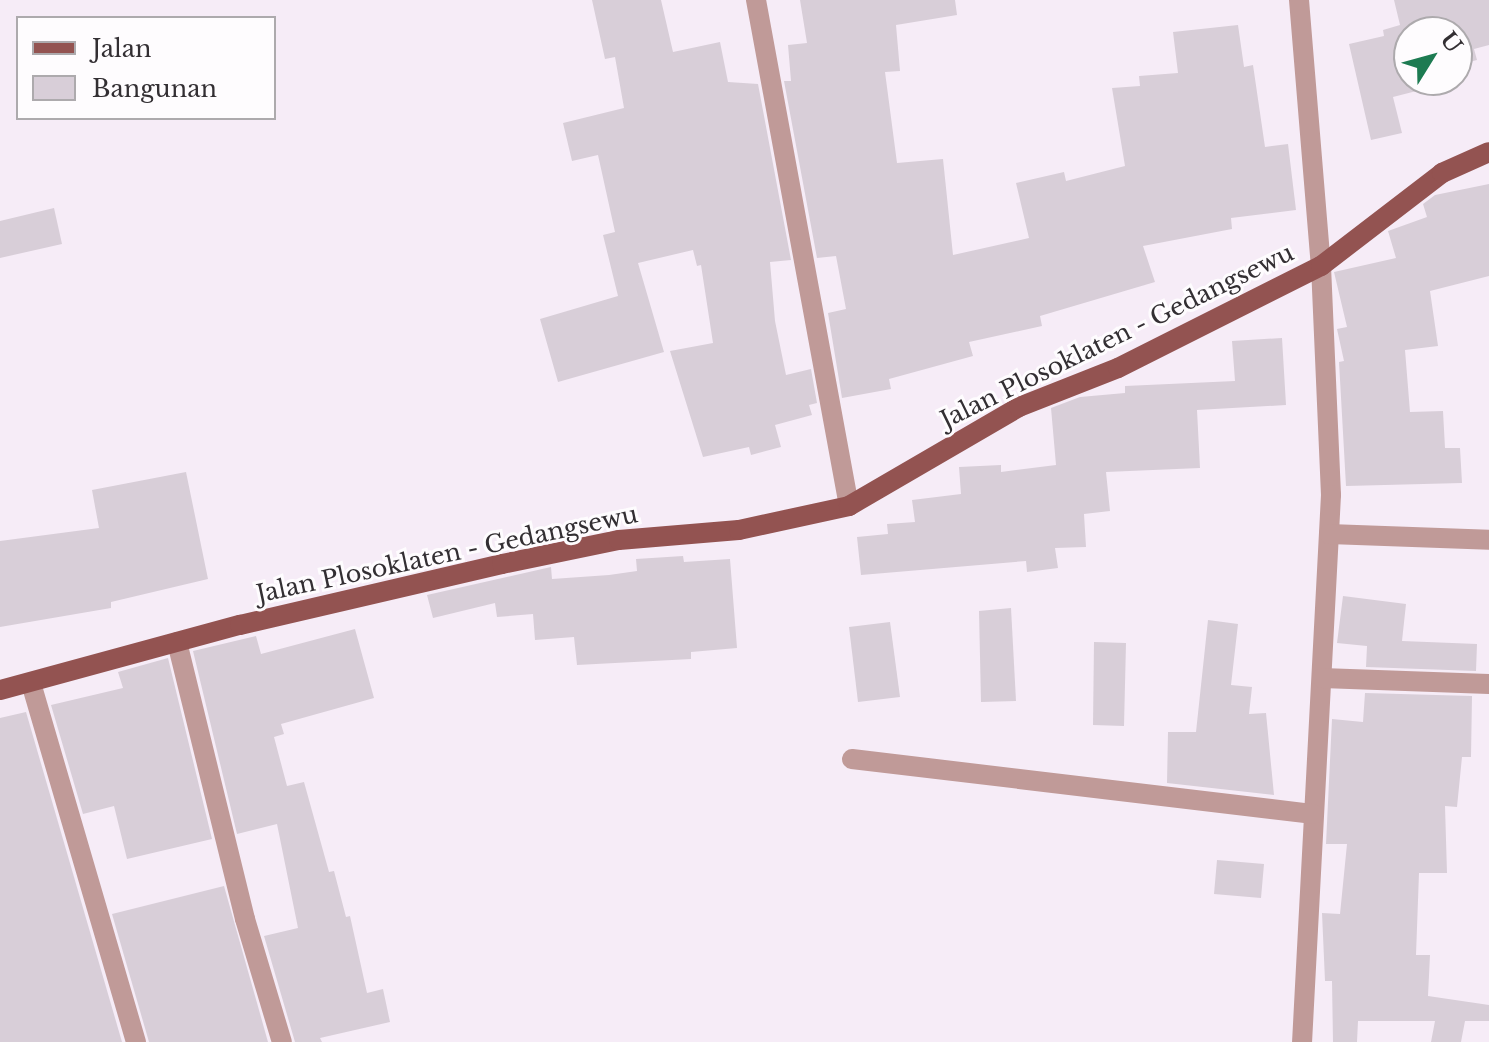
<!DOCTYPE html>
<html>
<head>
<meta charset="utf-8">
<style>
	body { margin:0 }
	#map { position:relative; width:1489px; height:1042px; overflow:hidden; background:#f6ecf7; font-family:"Libre Baskerville",serif }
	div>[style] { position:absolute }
	.building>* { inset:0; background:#d8ced8 }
	.minor>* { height:20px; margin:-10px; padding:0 10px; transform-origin:10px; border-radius:10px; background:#c09a98 }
	.major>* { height:20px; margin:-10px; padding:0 10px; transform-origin:10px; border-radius:10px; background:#935351 }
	span { translate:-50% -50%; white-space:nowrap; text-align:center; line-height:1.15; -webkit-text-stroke:6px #fefcfe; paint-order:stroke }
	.street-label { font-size:24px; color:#332f33 }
	.legend { position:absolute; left:16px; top:16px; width:260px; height:104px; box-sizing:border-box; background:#fefcfe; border:2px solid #adaaad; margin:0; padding:10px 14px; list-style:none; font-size:24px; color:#332f33 }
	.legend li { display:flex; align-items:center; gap:16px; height:40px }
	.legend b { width:40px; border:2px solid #adaaad }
	.north { position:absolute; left:1393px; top:16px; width:80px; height:80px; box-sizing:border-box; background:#fefcfe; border:2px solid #adaaad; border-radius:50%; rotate:53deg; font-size:22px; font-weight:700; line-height:32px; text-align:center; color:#332f33 }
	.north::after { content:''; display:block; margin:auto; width:28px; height:36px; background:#1d7b52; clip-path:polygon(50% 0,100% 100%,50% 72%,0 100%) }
</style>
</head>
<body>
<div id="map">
	<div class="building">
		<div style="clip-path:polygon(592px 0,661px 0,673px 52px,720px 42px,728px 82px,758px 84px,791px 260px,770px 262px,775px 321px,786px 375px,811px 369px,817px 403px,809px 405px,812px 415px,775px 425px,781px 447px,751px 455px,749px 447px,703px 457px,670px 351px,713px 343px,701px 265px,697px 266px,693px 250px,638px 263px,664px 352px,558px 382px,540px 319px,618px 296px,603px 235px,615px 232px,598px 155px,572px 161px,563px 123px,624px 108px,615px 57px,605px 59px)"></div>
		<div style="clip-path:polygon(800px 0,955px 0,957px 15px,896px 25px,900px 71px,885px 72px,897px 163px,943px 159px,953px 255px,1029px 238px,1016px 183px,1064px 172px,1066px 181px,1125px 166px,1112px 88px,1140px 86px,1139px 76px,1178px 73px,1173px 32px,1238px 25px,1244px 67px,1253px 65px,1265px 147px,1288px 144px,1296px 210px,1231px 218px,1232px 229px,1143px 246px,1155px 282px,1040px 316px,1042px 326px,969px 342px,973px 356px,889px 379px,891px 389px,842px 398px,828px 313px,846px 309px,836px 256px,817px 258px,784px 81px,791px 81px,788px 45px,807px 43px)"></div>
		<div style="clip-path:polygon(1394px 0,1489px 0,1489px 45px,1474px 49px,1477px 60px,1457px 65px,1457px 32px,1409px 32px,1409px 80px,1430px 80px,1432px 87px,1393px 97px,1402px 133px,1371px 140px,1349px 44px,1384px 36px,1383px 30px,1400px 25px)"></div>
		<div style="clip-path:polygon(1489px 184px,1489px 276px,1430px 291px,1438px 346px,1405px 350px,1410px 412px,1443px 411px,1445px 448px,1460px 448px,1462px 483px,1346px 486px,1339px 362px,1344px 361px,1337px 329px,1347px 327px,1334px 272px,1396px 258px,1388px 231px,1427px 217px,1423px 204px,1435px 195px)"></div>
		<div style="clip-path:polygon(54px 208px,62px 244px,0 258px,0 221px)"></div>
		<div style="clip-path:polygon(1282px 338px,1286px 405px,1197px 410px,1200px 468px,1106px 472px,1110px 511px,1084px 514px,1086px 547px,1055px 548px,1058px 568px,1027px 572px,1026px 561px,861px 575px,857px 537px,888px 534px,887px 524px,915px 522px,912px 500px,961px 494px,959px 467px,1001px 465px,1001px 472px,1056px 465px,1051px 408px,1080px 397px,1125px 393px,1125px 386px,1235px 381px,1232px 341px)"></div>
		<div style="clip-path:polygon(186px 472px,208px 579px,111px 602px,111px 608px,0 627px,0 541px,99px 528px,92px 490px)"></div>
		<div style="clip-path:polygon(683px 556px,684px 562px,730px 559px,737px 648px,691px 652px,691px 659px,577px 665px,574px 637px,535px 640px,533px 614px,497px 617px,495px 603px,433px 618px,427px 595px,551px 567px,552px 579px,609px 575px,637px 571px,636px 559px)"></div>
		<div style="clip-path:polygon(1343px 596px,1406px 604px,1402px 641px,1477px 644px,1476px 671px,1366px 667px,1367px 646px,1337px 643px)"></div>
		<div style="clip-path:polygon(1011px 608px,1016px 701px,981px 702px,979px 611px)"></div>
		<div style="clip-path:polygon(1208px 620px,1238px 624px,1231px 685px,1252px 687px,1249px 714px,1266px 713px,1274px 795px,1167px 783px,1168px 732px,1196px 732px)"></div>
		<div style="clip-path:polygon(890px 622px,900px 697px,858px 702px,849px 627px)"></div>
		<div style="clip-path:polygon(355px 629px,374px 698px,281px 724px,284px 734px,274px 737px,287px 786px,304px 782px,329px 872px,334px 871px,346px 917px,350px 916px,367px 993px,383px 989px,390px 1022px,320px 1038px,322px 1042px,295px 1042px,264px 936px,298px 928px,277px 824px,237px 834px,193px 651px,256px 636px,261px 654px)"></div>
		<div style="clip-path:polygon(1094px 642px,1126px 643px,1124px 726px,1093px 725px)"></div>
		<div style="clip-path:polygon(168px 658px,212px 839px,127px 859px,114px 806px,83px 814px,51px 705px,123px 688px,118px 672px)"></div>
		<div style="clip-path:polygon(1365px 693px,1472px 696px,1471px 757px,1462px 757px,1457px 807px,1445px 806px,1447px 873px,1419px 873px,1416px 955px,1430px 955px,1428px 996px,1489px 1005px,1489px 1021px,1465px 1021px,1461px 1042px,1431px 1042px,1435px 1021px,1358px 1021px,1357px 1042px,1333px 1042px,1332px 981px,1325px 981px,1322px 913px,1340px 914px,1347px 844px,1326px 844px,1332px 719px,1363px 722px)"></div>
		<div style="clip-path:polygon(26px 712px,122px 1042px,0 1042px,0 718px)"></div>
		<div style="clip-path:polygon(1217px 860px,1264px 864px,1261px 898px,1214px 894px)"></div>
		<div style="clip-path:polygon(224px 886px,268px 1042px,149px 1042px,112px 914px)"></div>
	</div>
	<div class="minor">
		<div style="left:756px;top:0;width:514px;rotate:79.59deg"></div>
		<div style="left:1299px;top:0;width:267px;rotate:85.3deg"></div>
		<div style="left:1321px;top:266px;width:229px;rotate:87.5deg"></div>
		<div style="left:1331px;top:495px;width:548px;rotate:93.03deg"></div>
		<div style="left:1329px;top:534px;width:160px;rotate:2.1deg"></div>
		<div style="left:177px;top:642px;width:285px;rotate:76.2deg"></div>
		<div style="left:245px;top:919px;width:128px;rotate:73.3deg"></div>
		<div style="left:1322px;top:678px;width:167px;rotate:2.1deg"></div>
		<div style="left:31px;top:683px;width:374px;rotate:73.7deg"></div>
		<div style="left:852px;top:759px;width:465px;rotate:6.8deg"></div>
	</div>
	<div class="major">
		<div style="left:0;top:690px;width:249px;rotate:-15.2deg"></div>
		<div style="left:240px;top:625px;width:269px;rotate:-13.1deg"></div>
		<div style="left:502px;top:564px;width:119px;rotate:-11.6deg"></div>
		<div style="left:619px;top:540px;width:120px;rotate:-4.8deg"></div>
		<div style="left:739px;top:530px;width:113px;rotate:-12.3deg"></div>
		<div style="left:849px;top:506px;width:197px;rotate:-30.2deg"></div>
		<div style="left:1019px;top:407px;width:106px;rotate:-21.5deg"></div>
		<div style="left:1118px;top:368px;width:227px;rotate:-26.7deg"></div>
		<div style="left:1321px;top:266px;width:153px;rotate:-37.5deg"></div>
		<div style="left:1442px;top:173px;width:51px;rotate:-24.1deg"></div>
	</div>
	<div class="street-label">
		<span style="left:1117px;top:336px;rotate:-26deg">Jalan Plosoklaten - Gedangsewu</span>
		<span style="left:447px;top:554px;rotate:-12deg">Jalan Plosoklaten - Gedangsewu</span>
	</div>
	<ul class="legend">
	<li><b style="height:10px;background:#935351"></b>Jalan</li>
	<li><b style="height:22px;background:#d8ced8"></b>Bangunan</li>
	</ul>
	<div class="north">U</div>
</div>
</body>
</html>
